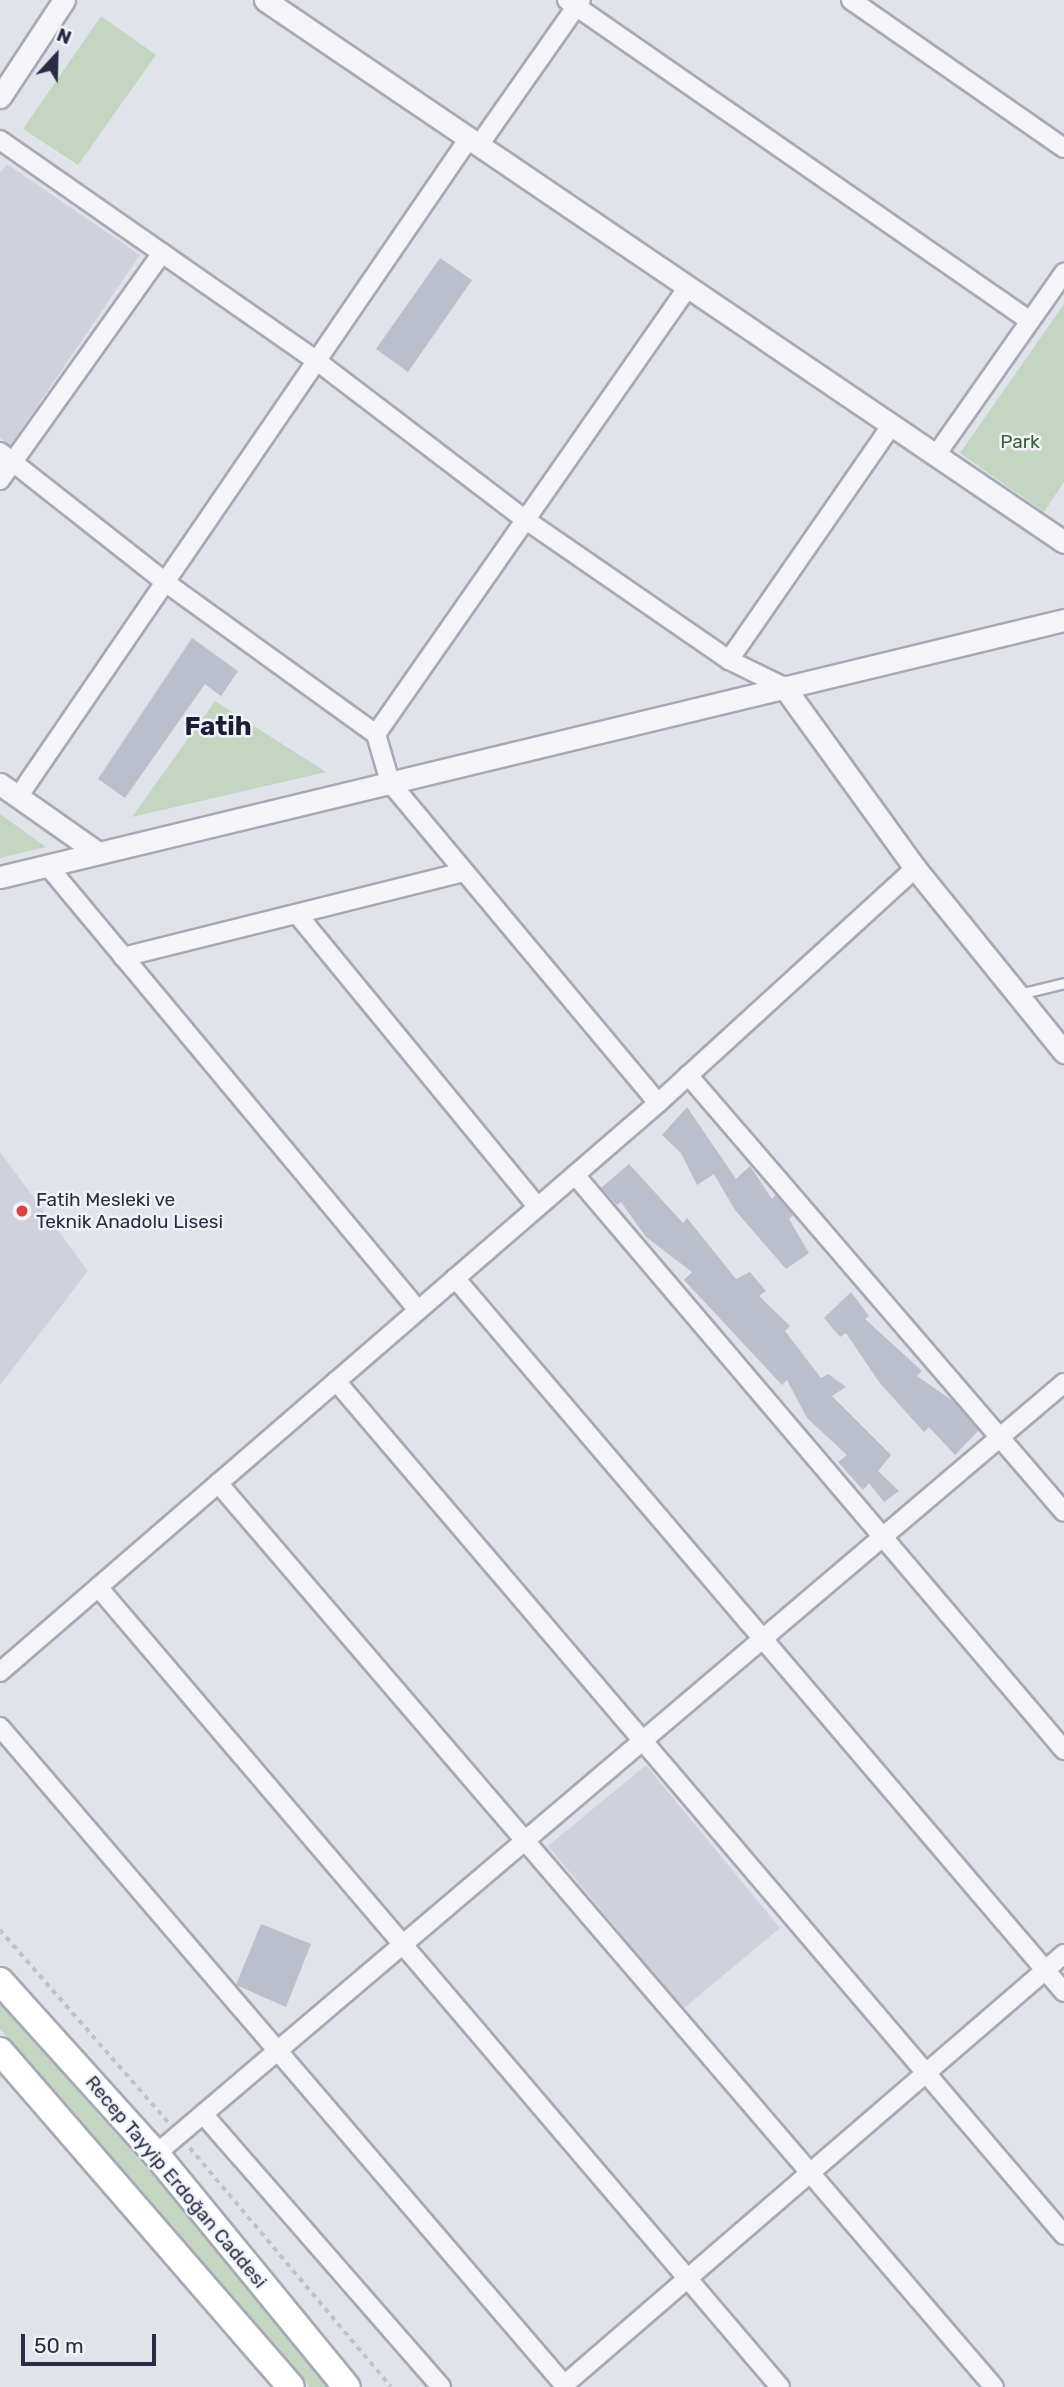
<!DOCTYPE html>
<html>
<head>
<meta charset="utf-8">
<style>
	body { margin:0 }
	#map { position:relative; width:1064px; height:2387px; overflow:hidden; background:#e1e3eb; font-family:Rubik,sans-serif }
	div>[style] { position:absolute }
	.built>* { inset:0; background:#cfd2dd }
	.green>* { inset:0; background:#c3d6c2 }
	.building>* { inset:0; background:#bbbecb }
	.path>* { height:3.5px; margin-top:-1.75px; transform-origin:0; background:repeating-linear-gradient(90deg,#c0c1ca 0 5px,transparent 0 10px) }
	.roads { filter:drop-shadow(2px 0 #a6a9b6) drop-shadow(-2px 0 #a6a9b6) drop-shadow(0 2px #a6a9b6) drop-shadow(0 -2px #a6a9b6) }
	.service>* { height:9px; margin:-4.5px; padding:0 4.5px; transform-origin:4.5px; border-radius:4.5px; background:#f5f5f9 }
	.minor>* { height:18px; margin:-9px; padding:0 9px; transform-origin:9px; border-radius:9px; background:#f5f5f9 }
	.tertiary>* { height:21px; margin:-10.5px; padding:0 10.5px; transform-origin:10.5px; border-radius:10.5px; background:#f5f5f9 }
	.primary>* { height:26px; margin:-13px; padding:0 13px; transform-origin:13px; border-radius:13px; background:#fff }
	.dots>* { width:19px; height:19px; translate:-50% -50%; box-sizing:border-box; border:4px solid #f1f3f8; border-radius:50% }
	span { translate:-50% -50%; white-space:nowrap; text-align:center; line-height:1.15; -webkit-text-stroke:5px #f1f3f8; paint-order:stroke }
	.park-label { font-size:19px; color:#346234 }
	.poi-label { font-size:19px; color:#282d45 }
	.left { translate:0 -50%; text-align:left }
	.street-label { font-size:19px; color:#282d45 }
	.district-label { font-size:26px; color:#1a1e35; font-weight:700 }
	.north { position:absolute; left:21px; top:21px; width:70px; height:70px; -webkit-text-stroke:5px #f1f3f8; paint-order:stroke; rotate:22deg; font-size:19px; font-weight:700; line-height:28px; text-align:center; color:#282d45 }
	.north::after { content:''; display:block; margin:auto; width:24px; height:32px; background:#282d45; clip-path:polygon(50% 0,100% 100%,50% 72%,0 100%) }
	.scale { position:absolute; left:21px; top:2334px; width:135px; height:32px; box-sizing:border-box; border:4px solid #282d45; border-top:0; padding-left:9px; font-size:21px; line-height:24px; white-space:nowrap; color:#282d45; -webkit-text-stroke:5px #f1f3f8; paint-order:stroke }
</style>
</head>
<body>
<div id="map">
	<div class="built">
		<div style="clip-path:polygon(7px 164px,140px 255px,10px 446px,0 438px,0 173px)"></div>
		<div style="clip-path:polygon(0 1152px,88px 1271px,0 1385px)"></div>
		<div style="clip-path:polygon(646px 1765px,780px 1928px,683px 2009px,548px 1846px)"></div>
	</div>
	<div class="green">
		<div style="clip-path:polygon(101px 16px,156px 55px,78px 165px,23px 129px)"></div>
		<div style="clip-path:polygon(1064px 304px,1064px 482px,1044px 512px,960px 453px)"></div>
		<div style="clip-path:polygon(215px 701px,326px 772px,132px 817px)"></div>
		<div style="clip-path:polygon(0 814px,46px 847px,0 858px)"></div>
		<div style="clip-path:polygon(0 2004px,184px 2210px,330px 2387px,310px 2387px,0 2029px)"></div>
	</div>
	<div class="building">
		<div style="clip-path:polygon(440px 258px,472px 280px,408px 372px,376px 349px)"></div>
		<div style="clip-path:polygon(192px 638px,238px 671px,221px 696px,205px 684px,125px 798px,98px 779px)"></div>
		<div style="clip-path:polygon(687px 1107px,736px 1179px,750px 1166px,772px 1199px,776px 1195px,793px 1215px,789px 1219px,809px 1253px,786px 1269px,735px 1210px,714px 1174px,697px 1185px,681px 1153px,662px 1135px)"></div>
		<div style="clip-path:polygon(629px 1164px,683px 1223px,687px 1218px,736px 1279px,750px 1272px,766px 1291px,759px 1296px,790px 1326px,785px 1331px,821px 1378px,828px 1374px,846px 1387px,832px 1396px,891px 1455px,878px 1471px,899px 1491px,884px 1502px,869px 1483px,863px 1490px,838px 1462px,847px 1455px,807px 1418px,787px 1380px,782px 1385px,684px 1280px,692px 1272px,646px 1237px,621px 1202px,617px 1205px,601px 1188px)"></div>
		<div style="clip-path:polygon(851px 1292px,869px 1316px,865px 1319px,922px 1371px,917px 1376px,953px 1401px,979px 1430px,955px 1455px,929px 1427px,924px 1432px,879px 1382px,846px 1333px,840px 1337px,824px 1318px)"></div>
		<div style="clip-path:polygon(261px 1924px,311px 1944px,286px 2007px,236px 1985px)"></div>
	</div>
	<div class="path">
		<div style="left:0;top:1930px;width:257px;rotate:48.8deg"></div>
		<div style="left:190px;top:2148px;width:312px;rotate:49.9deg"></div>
	</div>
	<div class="roads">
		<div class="service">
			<div style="left:1019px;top:994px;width:46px;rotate:-13.7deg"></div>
		</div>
		<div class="minor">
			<div style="left:567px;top:0;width:563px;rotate:34.73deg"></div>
			<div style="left:851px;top:0;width:259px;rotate:34.8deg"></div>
			<div style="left:0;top:140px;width:386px;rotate:34.9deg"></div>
			<div style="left:317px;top:361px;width:263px;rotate:37.3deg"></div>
			<div style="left:526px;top:520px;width:247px;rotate:34.6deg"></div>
			<div style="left:729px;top:660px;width:61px;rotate:26.1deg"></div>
			<div style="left:479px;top:145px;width:177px;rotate:-54.9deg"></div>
			<div style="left:0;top:452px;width:210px;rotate:38.2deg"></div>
			<div style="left:165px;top:582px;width:260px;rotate:35.8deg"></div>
			<div style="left:936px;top:455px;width:223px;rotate:-54.9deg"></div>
			<div style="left:0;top:480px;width:279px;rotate:-54.5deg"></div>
			<div style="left:729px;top:660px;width:286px;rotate:-55.3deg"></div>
			<div style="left:18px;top:797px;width:799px;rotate:-55.61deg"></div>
			<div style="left:47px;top:865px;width:579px;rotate:50.18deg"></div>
			<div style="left:297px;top:914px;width:379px;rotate:50.6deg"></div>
			<div style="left:123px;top:957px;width:352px;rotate:-14deg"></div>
			<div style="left:688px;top:1075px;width:576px;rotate:49.29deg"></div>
			<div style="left:658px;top:1103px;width:418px;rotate:-129.9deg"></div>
			<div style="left:390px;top:782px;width:50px;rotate:-106.3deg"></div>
			<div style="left:376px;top:734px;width:545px;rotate:-55.09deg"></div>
			<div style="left:575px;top:1175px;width:755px;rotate:49.62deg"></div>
			<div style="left:455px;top:1278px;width:938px;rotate:49.54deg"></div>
			<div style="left:336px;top:1381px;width:1122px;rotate:49.55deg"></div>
			<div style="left:218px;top:1483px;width:1191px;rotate:49.36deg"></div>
			<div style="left:98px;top:1587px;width:1051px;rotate:49.55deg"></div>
			<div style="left:0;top:1672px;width:870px;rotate:-40.85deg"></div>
			<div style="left:658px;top:1103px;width:348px;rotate:-42.4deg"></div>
			<div style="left:0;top:1727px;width:869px;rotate:49.38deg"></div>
			<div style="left:203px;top:2114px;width:362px;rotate:48.9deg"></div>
			<div style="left:156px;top:2154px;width:1191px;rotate:-40.34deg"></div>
			<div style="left:564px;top:2385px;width:660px;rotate:-40.76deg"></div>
		</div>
		<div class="tertiary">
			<div style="left:265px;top:0;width:965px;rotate:34.15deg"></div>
			<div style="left:0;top:97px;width:116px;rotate:-56.6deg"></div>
			<div style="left:784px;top:687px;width:223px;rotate:54.1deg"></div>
			<div style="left:915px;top:868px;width:237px;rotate:51deg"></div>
			<div style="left:0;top:784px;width:120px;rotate:35.1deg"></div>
			<div style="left:0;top:877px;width:1095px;rotate:-13.58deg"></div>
		</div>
		<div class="primary">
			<div style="left:0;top:1981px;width:233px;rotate:48deg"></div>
			<div style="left:156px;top:2154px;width:301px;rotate:50.7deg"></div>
			<div style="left:0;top:2051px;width:444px;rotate:49.1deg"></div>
		</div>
	</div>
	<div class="dots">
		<div style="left:22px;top:1211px;background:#da433d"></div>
	</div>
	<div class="park-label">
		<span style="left:1020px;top:442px">Park</span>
	</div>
	<div class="poi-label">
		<span class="left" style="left:36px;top:1211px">Fatih Mesleki ve<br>Teknik Anadolu Lisesi</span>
	</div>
	<div class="street-label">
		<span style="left:176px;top:2182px;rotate:50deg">Recep Tayyip Erdoğan Caddesi</span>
	</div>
	<div class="district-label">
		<span style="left:218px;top:727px">Fatih</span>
	</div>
	<div class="north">N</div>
	<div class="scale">50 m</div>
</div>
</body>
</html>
